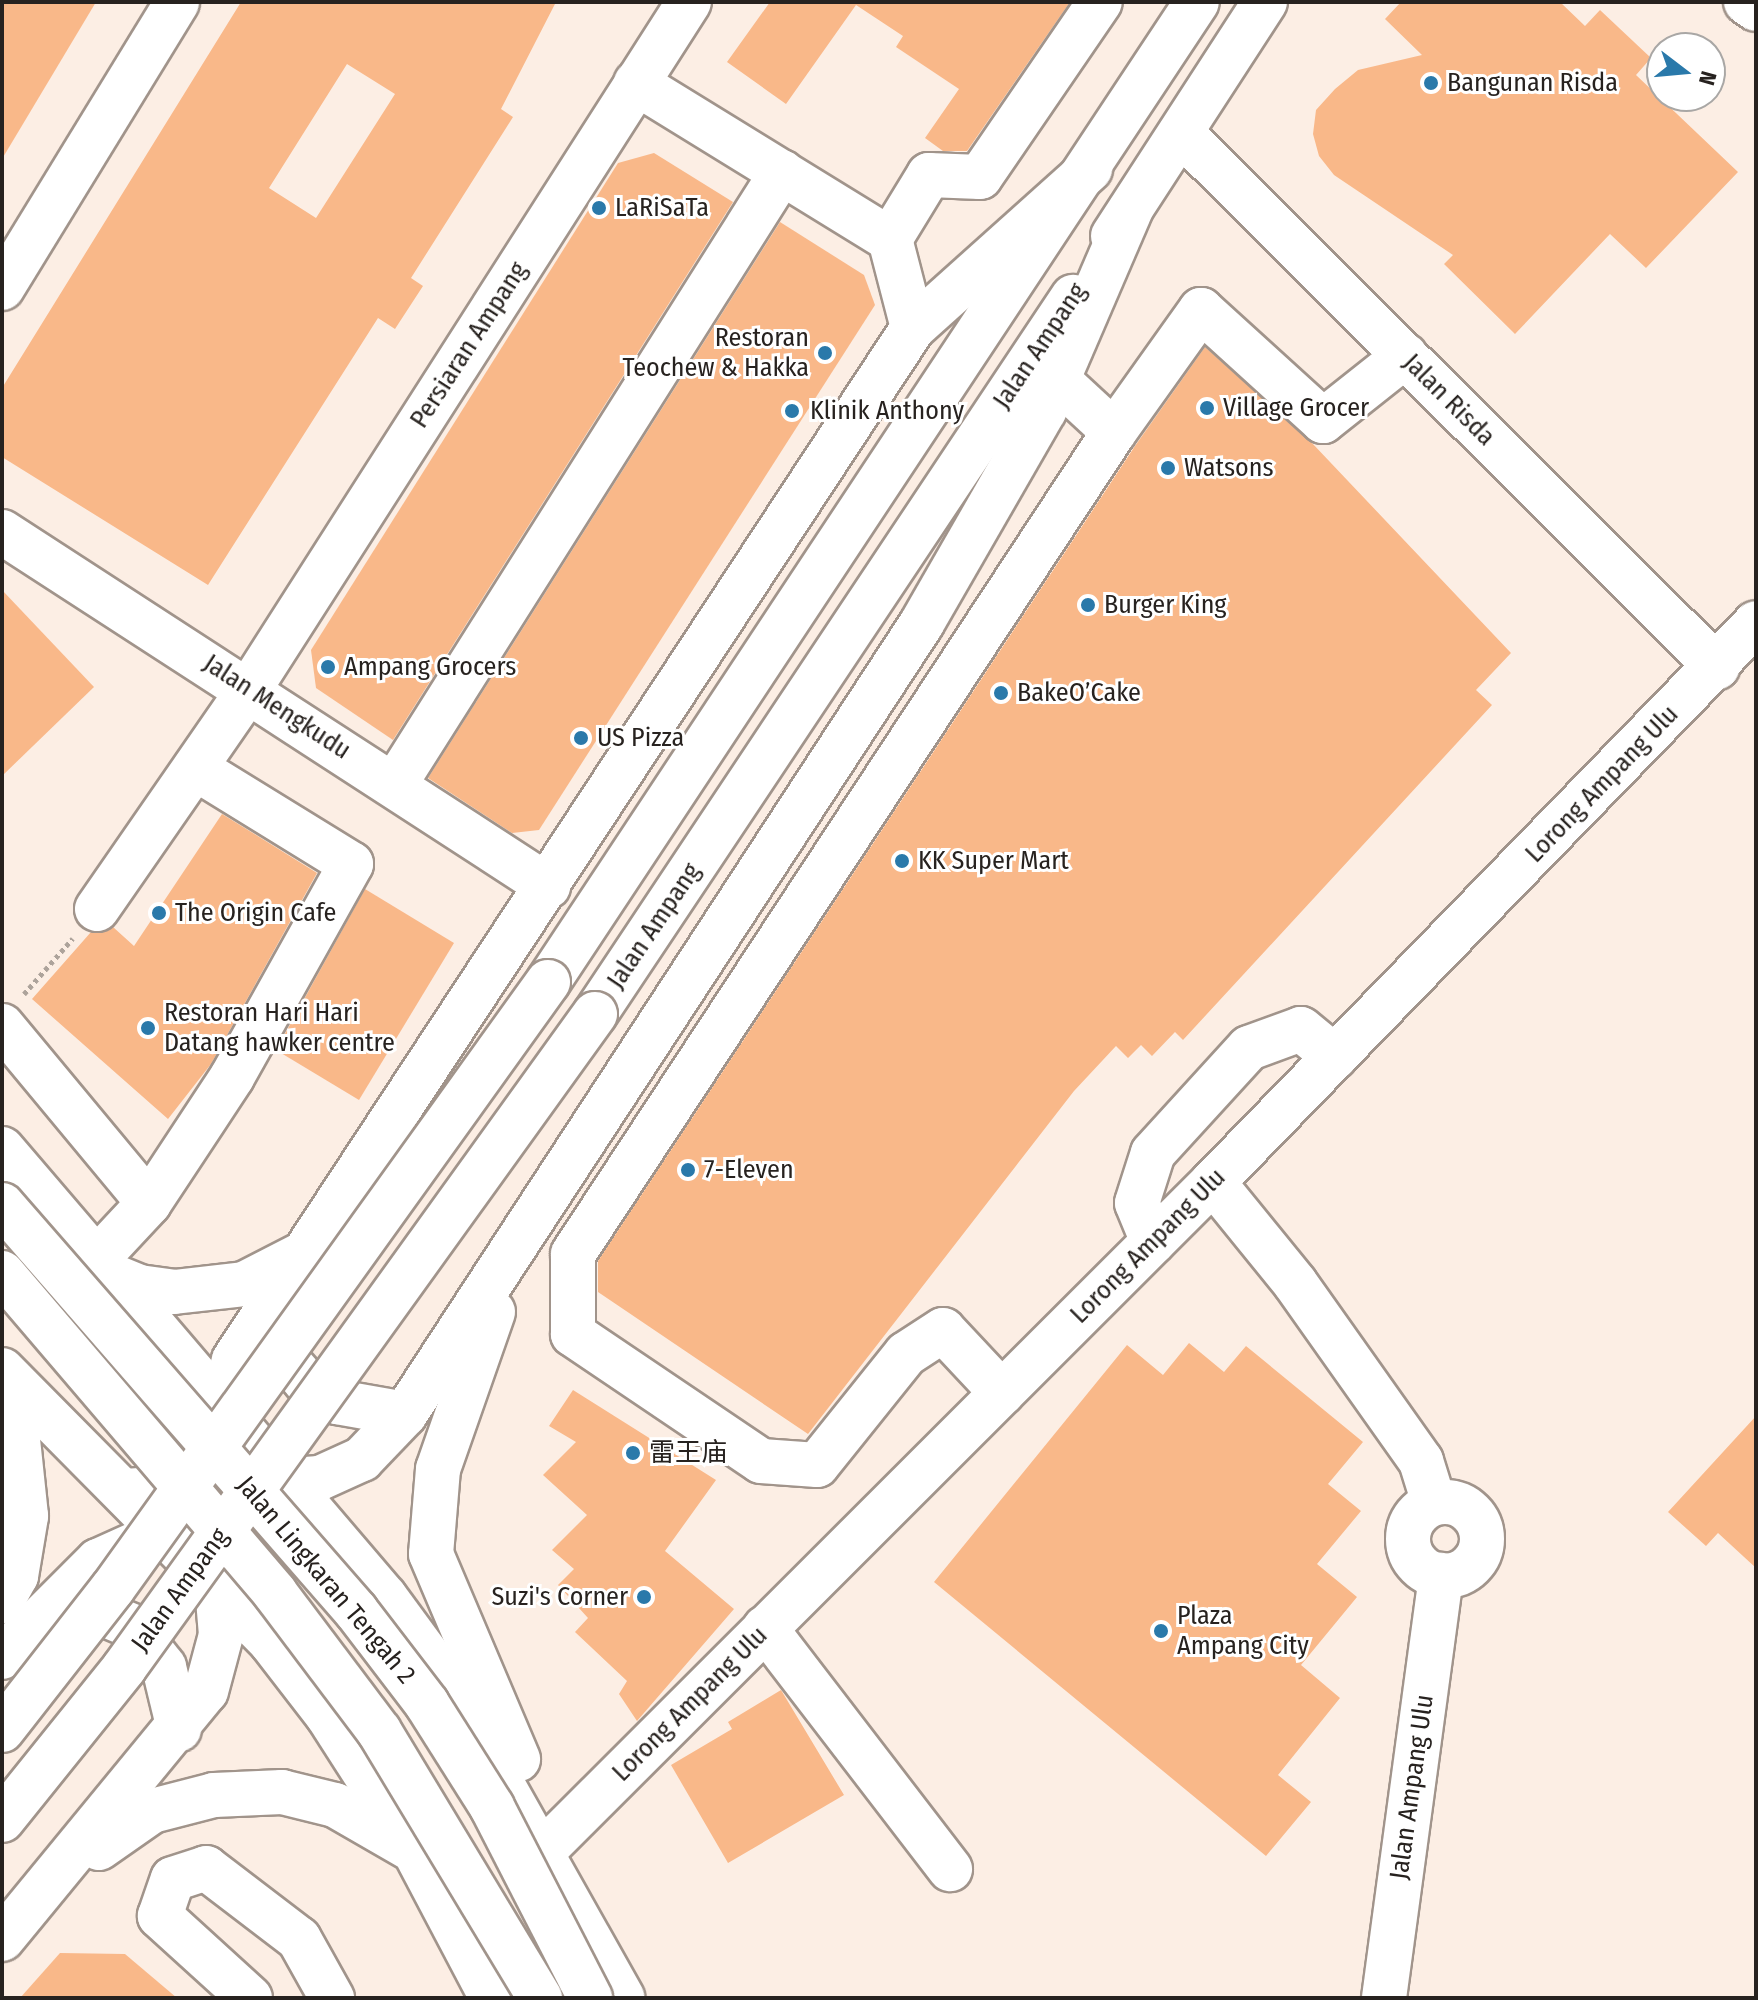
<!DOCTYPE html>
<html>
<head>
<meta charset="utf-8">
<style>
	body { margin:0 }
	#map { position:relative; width:1758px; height:2000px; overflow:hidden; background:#fceee4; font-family:"Fira Sans Condensed","Noto Sans SC",sans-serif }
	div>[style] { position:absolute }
	.building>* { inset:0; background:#f9b889 }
	.path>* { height:5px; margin-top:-2.5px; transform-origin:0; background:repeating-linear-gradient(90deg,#ada39b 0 4px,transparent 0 8px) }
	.roads { filter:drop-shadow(2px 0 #a1948b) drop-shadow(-2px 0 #a1948b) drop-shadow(0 2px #a1948b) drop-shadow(0 -2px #a1948b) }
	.minor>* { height:44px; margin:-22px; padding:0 22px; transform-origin:22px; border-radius:22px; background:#fff }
	.minor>.ring { margin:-22px; padding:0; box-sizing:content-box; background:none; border:44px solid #fff; border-radius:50% }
	.major>* { height:44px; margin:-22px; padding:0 22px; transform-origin:22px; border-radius:22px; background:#fff }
	.bridges { filter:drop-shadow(2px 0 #a1948b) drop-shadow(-2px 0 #a1948b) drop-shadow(0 2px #a1948b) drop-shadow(0 -2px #a1948b) }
	.major-bridge>* { height:44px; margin:-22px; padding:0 22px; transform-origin:22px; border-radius:22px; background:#fff }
	.highway-bridge>* { height:44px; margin:-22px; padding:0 22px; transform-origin:22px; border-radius:22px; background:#fff }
	.dots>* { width:22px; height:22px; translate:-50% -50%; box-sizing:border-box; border:4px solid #fff; border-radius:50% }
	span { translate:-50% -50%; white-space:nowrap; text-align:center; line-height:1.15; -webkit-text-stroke:6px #fff; paint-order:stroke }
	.poi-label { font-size:26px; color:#27221f }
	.left { translate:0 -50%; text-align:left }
	.right { translate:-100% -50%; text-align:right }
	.street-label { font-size:26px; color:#27221f }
	.frame { position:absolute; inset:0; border:4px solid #27221f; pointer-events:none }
	.north { position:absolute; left:1646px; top:32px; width:80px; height:80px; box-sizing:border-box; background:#fff; border:2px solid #a9a7a5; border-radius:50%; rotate:106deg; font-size:22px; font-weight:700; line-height:32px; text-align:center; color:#27221f }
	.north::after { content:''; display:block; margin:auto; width:28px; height:36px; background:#2a79aa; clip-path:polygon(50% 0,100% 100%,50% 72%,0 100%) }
</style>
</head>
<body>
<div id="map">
	<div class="building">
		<div style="clip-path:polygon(2px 2px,96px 2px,2px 159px)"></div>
		<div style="clip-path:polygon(evenodd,241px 2px,556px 2px,501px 109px,513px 117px,411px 278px,423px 286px,395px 329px,378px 318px,208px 585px,2px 457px,2px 388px,241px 2px,347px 64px,395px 94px,316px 218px,269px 188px,347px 64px)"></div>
		<div style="clip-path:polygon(770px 2px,1070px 2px,967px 151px,943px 151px,925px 138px,959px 89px,896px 47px,903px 36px,856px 5px,786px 104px,727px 62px)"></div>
		<div style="clip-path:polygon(1401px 2px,1560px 2px,1585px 26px,1600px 10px,1651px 58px,1636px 75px,1738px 172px,1646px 268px,1610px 234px,1515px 334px,1444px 264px,1453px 255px,1334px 175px,1319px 156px,1313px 134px,1316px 110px,1335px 89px,1358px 70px,1422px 55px,1385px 19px)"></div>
		<div style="clip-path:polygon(654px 153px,733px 202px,393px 740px,316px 688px,311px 650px,618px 163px)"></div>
		<div style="clip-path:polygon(780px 222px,864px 275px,875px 305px,539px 830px,512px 833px,428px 778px)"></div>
		<div style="clip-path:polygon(1205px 347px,1312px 443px,1511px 653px,1476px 690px,1492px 705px,1183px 1040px,1175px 1032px,1152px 1056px,1141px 1045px,1128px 1058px,1116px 1046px,1074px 1091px,808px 1434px,598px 1292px,598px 1261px,1135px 446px)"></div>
		<div style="clip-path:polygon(2px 590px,94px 687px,2px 776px)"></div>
		<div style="clip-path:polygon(222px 814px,317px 873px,211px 1064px,168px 1119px,32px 999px,91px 932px,113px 927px,134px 946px)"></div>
		<div style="clip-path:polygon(365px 889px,454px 943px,359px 1100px,276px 1050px)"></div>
		<div style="clip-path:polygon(1189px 1343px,1224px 1372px,1246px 1346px,1363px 1442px,1328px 1484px,1361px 1511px,1317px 1564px,1357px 1597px,1301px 1665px,1340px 1698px,1278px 1775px,1311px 1802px,1266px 1856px,934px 1582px,1127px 1345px,1163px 1375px)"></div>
		<div style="clip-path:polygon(573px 1390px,716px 1480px,665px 1551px,734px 1609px,637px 1721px,619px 1694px,627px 1681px,575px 1632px,588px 1618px,558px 1585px,574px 1569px,552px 1550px,587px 1515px,543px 1475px,576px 1442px,549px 1426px)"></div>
		<div style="clip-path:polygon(1756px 1416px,1756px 1568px,1718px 1533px,1706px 1546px,1668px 1512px)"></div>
		<div style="clip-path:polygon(781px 1690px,844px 1795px,728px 1863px,671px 1765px,732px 1729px,728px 1722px)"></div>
		<div style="clip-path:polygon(60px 1953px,125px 1954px,177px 1998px,20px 1998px)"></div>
	</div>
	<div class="path">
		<div style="left:24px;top:994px;width:74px;rotate:-48.8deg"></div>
	</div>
	<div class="roads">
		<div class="minor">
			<div style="left:1746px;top:2px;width:12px;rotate:35deg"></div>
			<div style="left:636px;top:83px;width:298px;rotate:31.6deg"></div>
			<div style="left:890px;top:239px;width:92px;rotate:75.5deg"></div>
			<div style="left:1181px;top:133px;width:757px;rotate:44.89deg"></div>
			<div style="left:890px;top:239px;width:75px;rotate:-58.6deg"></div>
			<div style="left:929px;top:175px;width:51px;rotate:2.2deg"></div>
			<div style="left:980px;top:177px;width:212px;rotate:-55.6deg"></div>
			<div style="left:2px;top:288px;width:335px;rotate:-58.5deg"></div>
			<div style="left:1114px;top:432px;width:150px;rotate:-54.5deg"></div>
			<div style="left:1201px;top:310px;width:165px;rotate:42.3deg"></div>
			<div style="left:1323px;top:421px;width:105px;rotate:-38.4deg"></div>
			<div style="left:2px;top:532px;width:651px;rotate:32.96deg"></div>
			<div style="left:395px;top:784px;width:724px;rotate:-57.69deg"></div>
			<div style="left:97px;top:909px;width:269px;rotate:-55.3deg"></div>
			<div style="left:250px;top:688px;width:814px;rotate:-57.38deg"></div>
			<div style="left:2px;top:1026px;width:230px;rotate:50.3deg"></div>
			<div style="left:1213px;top:1182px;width:130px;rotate:50.9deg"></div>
			<div style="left:1295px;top:1283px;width:218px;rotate:54.7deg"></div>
			<div style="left:1421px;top:1461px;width:44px;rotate:72.8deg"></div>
			<div style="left:1153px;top:1242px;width:42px;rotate:-112.3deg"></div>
			<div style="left:1137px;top:1203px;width:52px;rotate:-72.3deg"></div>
			<div style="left:1153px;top:1153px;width:142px;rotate:-47.6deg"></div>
			<div style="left:1249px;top:1048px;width:55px;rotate:-20.1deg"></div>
			<div style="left:1301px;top:1029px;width:44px;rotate:39.5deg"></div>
			<div style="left:95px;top:1261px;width:79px;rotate:-47deg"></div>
			<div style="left:149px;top:1203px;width:151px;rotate:-56.6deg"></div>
			<div style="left:232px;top:1077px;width:244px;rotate:-60.8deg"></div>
			<div style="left:351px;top:864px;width:183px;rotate:-148.4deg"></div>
			<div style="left:1002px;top:1393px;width:86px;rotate:-133.1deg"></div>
			<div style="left:943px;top:1330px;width:44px;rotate:147deg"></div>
			<div style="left:906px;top:1354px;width:142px;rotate:128.7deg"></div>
			<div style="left:817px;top:1465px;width:56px;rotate:-175.9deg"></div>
			<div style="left:761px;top:1461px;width:227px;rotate:-146deg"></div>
			<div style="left:573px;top:1334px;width:80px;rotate:-90deg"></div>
			<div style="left:573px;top:1254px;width:984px;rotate:-56.65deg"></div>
			<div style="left:1114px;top:432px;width:75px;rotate:-137.2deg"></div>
			<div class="ring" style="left:1408px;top:1502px;width:30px;height:30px"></div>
			<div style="left:765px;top:1628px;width:304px;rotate:52.5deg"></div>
			<div style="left:544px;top:1850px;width:945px;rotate:-44.96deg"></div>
			<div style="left:1213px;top:1182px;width:779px;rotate:-45.83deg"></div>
			<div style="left:250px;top:1998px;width:122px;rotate:-137.7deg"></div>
			<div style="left:160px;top:1916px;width:39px;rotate:-71deg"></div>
			<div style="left:173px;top:1879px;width:35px;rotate:-18deg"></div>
			<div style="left:206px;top:1868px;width:117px;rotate:37.4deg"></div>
			<div style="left:299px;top:1939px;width:68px;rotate:60.8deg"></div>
			<div style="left:1384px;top:1998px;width:427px;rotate:-82.3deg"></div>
		</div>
		<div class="major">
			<div style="left:1113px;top:236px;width:279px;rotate:-57deg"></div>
			<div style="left:548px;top:982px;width:1175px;rotate:-56.49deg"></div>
			<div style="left:595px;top:1014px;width:862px;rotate:-56.31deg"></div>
			<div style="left:2px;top:1149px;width:589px;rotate:49.47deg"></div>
			<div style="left:385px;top:1597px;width:84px;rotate:53.7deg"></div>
			<div style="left:435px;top:1665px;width:382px;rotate:60.6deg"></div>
			<div style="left:105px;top:1273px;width:37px;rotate:22deg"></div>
			<div style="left:139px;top:1287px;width:35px;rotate:8deg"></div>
			<div style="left:174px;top:1292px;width:70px;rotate:-6.5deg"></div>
			<div style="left:244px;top:1284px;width:64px;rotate:-27deg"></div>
			<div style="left:493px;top:1312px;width:166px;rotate:109.3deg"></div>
			<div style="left:438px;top:1469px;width:85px;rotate:94.7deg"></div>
			<div style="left:431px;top:1554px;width:223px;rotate:67deg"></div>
			<div style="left:270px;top:1318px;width:34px;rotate:75deg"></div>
			<div style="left:279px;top:1351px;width:41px;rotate:48.9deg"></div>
			<div style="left:306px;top:1382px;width:37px;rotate:33deg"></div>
			<div style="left:337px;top:1402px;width:69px;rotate:10deg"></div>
			<div style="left:2px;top:1370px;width:383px;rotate:45.3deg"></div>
			<div style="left:271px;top:1642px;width:93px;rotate:52.4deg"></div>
			<div style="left:328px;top:1716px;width:159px;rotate:57.3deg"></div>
			<div style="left:414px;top:1850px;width:167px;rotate:62.2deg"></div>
			<div style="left:225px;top:1455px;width:44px;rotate:-93.9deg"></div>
			<div style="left:222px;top:1411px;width:52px;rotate:-76.8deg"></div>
			<div style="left:234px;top:1360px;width:1235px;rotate:-56.66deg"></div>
			<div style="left:913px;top:328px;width:238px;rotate:-41.9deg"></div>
			<div style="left:125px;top:1491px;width:195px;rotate:-3.8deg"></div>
			<div style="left:320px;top:1478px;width:46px;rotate:-24.3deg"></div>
			<div style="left:362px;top:1459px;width:62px;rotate:-46.3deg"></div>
			<div style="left:405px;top:1414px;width:945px;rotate:-56.83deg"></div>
			<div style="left:922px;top:623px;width:245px;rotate:-60.1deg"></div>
			<div style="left:1044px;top:411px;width:218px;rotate:-66.7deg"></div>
			<div style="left:235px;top:1544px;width:104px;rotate:69.8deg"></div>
			<div style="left:2px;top:1601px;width:29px;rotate:-61deg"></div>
			<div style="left:16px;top:1576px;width:61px;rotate:-80.5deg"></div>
			<div style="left:26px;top:1516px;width:134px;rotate:-96deg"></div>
			<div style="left:60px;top:1604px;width:29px;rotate:8deg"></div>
			<div style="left:89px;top:1608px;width:47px;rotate:22.7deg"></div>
			<div style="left:132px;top:1626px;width:52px;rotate:52deg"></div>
			<div style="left:164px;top:1667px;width:64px;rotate:76.4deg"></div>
			<div style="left:2px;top:1657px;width:136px;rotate:-45deg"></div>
			<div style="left:98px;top:1561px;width:73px;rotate:-24.1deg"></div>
			<div style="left:99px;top:1848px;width:65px;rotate:-34.9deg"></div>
			<div style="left:152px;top:1811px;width:64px;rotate:-14.5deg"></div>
			<div style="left:214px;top:1795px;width:68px;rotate:-2.5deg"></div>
			<div style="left:282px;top:1792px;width:55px;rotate:13.8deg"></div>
			<div style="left:335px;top:1805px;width:84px;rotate:29.9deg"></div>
			<div style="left:2px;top:1939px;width:321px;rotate:-50.6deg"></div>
			<div style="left:206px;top:1691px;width:58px;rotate:-75deg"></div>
			<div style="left:221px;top:1635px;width:59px;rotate:-94.8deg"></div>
		</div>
	</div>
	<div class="bridges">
		<div class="major-bridge">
			<div style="left:2px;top:1730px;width:180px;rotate:-52deg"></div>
			<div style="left:113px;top:1588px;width:746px;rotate:-54.33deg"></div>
			<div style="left:2px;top:1820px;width:195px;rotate:-51.2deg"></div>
			<div style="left:124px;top:1668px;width:806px;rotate:-54.24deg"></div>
		</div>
		<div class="highway-bridge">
			<div style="left:2px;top:1205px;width:539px;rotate:48.91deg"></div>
			<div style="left:356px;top:1611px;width:117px;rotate:52.6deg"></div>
			<div style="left:427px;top:1704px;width:122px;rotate:57.7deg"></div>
			<div style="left:492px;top:1807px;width:215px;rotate:62.8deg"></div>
			<div style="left:2px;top:1273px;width:421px;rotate:49.5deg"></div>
			<div style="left:275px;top:1593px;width:173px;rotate:53deg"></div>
			<div style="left:379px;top:1731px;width:312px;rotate:58.9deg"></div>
		</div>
	</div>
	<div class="dots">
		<div style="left:1431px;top:83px;background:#2a79aa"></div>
		<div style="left:599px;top:208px;background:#2a79aa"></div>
		<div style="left:825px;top:353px;background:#2a79aa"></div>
		<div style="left:1207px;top:408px;background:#2a79aa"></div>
		<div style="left:792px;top:411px;background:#2a79aa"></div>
		<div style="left:1168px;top:468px;background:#2a79aa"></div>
		<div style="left:1088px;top:605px;background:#2a79aa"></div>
		<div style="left:328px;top:667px;background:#2a79aa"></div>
		<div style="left:1001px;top:693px;background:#2a79aa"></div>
		<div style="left:581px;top:738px;background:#2a79aa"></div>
		<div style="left:902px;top:861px;background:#2a79aa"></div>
		<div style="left:159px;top:913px;background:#2a79aa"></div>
		<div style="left:148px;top:1028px;background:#2a79aa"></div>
		<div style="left:688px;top:1170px;background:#2a79aa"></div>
		<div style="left:633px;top:1453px;background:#2a79aa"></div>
		<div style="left:644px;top:1597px;background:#2a79aa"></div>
		<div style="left:1161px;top:1631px;background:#2a79aa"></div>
	</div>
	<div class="poi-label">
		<span class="left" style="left:1447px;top:83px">Bangunan Risda</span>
		<span class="left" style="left:615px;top:208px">LaRiSaTa</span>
		<span class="right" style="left:809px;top:353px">Restoran<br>Teochew &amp; Hakka</span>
		<span class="left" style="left:1223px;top:408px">Village Grocer</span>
		<span class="left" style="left:810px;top:411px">Klinik Anthony</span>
		<span class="left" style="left:1184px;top:468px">Watsons</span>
		<span class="left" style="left:1104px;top:605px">Burger King</span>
		<span class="left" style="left:344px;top:667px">Ampang Grocers</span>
		<span class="left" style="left:1017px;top:693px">BakeO’Cake</span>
		<span class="left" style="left:597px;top:738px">US Pizza</span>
		<span class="left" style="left:918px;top:861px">KK Super Mart</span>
		<span class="left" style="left:175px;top:913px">The Origin Cafe</span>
		<span class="left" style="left:164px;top:1028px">Restoran Hari Hari<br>Datang hawker centre</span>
		<span class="left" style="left:704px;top:1170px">7-Eleven</span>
		<span class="left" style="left:649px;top:1453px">雷王庙</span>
		<span class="right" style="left:628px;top:1597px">Suzi's Corner</span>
		<span class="left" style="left:1177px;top:1631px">Plaza<br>Ampang City</span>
	</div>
	<div class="street-label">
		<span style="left:469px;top:345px;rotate:-57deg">Persiaran Ampang</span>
		<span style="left:1040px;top:346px;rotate:-56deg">Jalan Ampang</span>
		<span style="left:1449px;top:400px;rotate:45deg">Jalan Risda</span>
		<span style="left:277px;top:707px;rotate:33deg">Jalan Mengkudu</span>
		<span style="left:1602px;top:784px;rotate:-46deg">Lorong Ampang Ulu</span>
		<span style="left:654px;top:926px;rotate:-56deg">Jalan Ampang</span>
		<span style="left:1148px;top:1246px;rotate:-45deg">Lorong Ampang Ulu</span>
		<span style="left:326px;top:1580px;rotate:50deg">Jalan Lingkaran Tengah 2</span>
		<span style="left:180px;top:1590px;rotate:-54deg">Jalan Ampang</span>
		<span style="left:690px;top:1704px;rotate:-45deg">Lorong Ampang Ulu</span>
		<span style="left:1412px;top:1787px;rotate:-82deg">Jalan Ampang Ulu</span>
	</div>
	<div class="frame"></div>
	<div class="north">N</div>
</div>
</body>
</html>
